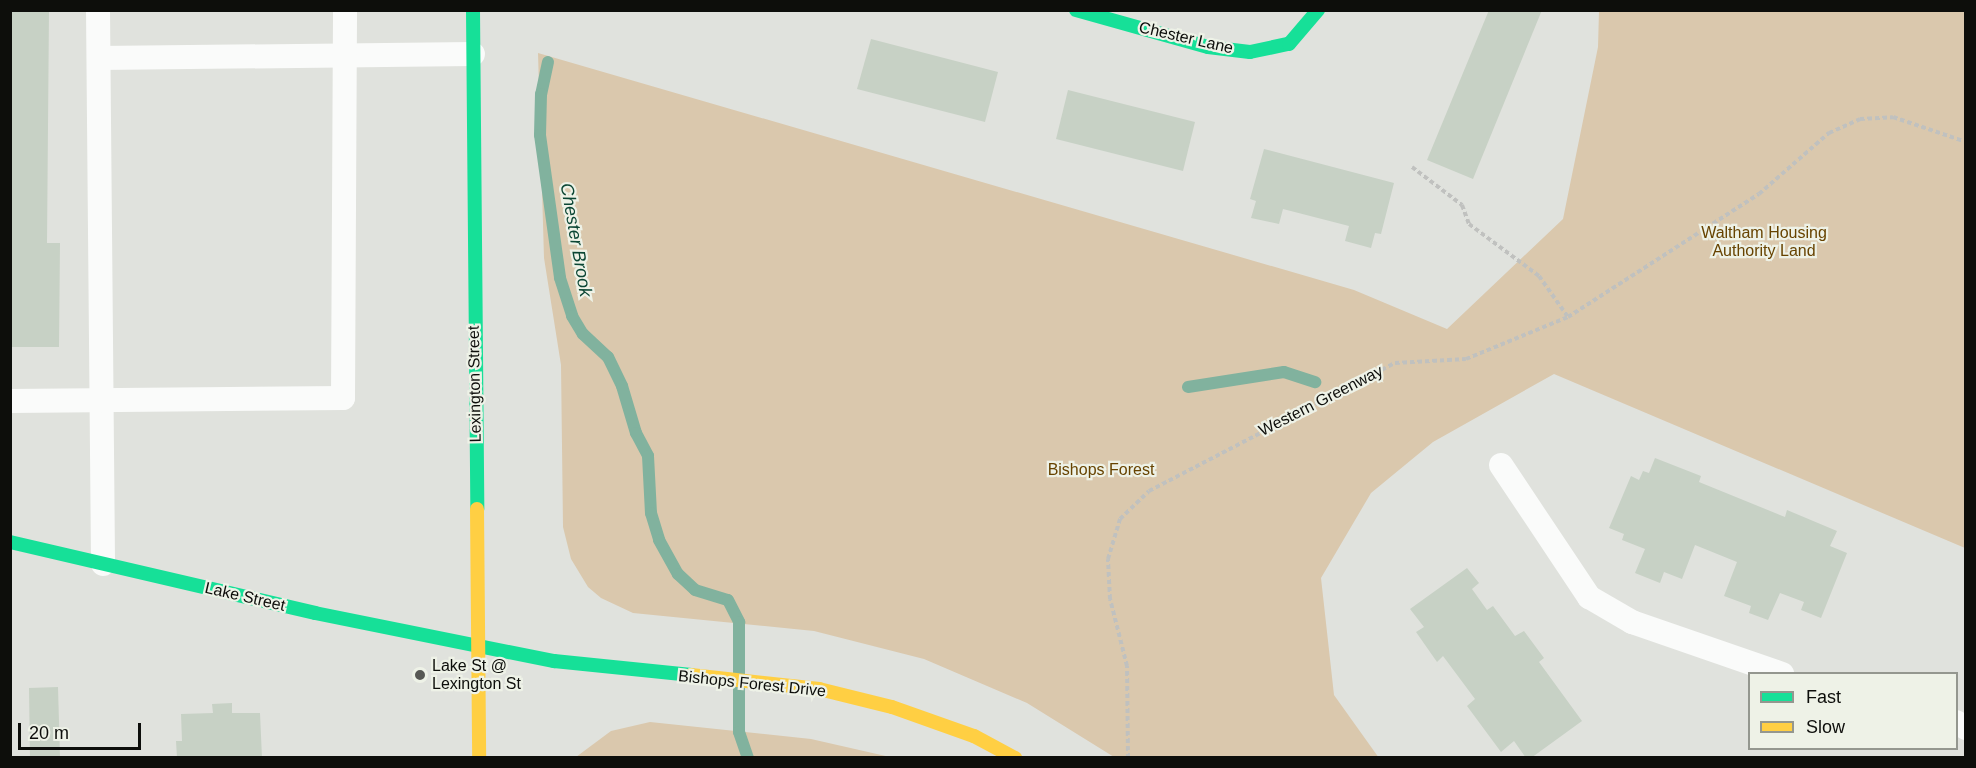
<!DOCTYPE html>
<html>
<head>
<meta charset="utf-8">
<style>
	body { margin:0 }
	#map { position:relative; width:1976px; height:768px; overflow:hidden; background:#e0e2dd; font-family:Helvetica,sans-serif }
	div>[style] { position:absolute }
	.green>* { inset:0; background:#dac8ad }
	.stream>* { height:12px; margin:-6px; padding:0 6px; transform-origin:6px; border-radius:6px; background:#81b29e }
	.building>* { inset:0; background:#c7d1c5 }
	.path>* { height:4px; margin-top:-2px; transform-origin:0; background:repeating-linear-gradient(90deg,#c0c1bf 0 4.5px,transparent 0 7.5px) }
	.lane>* { height:24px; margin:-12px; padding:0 12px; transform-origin:12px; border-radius:12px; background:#fafbfa }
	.fast>* { height:14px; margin:-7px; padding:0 7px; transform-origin:7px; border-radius:7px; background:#16e098 }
	.slow>* { height:14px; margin:-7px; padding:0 7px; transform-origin:7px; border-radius:7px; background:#ffcf43 }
	.dots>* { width:16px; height:16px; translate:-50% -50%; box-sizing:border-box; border:3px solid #eef2e7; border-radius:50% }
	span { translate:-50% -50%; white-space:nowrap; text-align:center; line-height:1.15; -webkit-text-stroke:4.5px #eef2e7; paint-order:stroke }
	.street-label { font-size:16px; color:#0d0e0b }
	.park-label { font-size:16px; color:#674300 }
	.poi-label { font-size:16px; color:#0d0e0b }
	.left { translate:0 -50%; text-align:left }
	.water-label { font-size:18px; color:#0b4634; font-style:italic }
	.frame { position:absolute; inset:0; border:12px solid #0d0e0b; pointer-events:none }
	.legend { position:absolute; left:1748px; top:672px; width:210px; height:78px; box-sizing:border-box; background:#eef2e7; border:2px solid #94978f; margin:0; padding:8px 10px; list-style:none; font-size:18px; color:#0d0e0b }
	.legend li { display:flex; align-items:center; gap:12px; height:30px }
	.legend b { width:30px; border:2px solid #94978f }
	.scale { position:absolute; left:18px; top:723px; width:123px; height:27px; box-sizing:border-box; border:3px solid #0d0e0b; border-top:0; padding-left:8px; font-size:18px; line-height:21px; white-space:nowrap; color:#0d0e0b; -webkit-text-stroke:4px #eef2e7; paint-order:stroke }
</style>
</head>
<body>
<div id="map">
	<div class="green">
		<div style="clip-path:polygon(1599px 11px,1965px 11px,1965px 548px,1554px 374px,1433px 442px,1371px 493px,1321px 578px,1334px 695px,1379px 758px,1114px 757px,1027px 703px,924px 659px,814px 631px,633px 613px,601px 598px,588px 587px,571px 559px,563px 527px,561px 365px,544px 258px,538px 53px,1354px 290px,1447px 329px,1563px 219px,1598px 47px)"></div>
		<div style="clip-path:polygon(650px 722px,811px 739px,890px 757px,576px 757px,611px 731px)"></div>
	</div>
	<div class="stream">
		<div style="left:548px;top:62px;width:33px;rotate:102deg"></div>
		<div style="left:541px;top:94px;width:41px;rotate:91.4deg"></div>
		<div style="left:540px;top:135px;width:144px;rotate:82deg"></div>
		<div style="left:560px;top:278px;width:40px;rotate:72deg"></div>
		<div style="left:572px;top:316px;width:21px;rotate:59deg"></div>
		<div style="left:583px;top:334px;width:34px;rotate:43deg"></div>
		<div style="left:608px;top:357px;width:32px;rotate:64deg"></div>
		<div style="left:622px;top:386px;width:49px;rotate:73.4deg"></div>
		<div style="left:636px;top:433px;width:26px;rotate:62deg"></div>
		<div style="left:648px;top:456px;width:57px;rotate:87deg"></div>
		<div style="left:651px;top:513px;width:28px;rotate:73deg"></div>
		<div style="left:659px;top:540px;width:39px;rotate:61deg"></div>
		<div style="left:678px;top:574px;width:23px;rotate:43deg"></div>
		<div style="left:695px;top:590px;width:34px;rotate:17deg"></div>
		<div style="left:728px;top:600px;width:25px;rotate:63deg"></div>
		<div style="left:739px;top:622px;width:110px;rotate:90deg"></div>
		<div style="left:739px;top:732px;width:28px;rotate:71deg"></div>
		<div style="left:1188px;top:387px;width:97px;rotate:-8.9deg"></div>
		<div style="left:1284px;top:372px;width:33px;rotate:18deg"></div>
	</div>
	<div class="building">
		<div style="clip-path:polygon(10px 10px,49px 10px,47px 243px,60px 243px,59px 347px,10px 347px)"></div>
		<div style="clip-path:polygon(1489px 10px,1542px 10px,1473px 179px,1427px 160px)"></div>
		<div style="clip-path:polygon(871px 39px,998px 72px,985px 122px,857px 89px)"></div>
		<div style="clip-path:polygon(1068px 90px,1195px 122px,1183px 171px,1056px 139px)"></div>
		<div style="clip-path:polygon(1264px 149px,1394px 183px,1381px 234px,1375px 233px,1371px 248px,1345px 241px,1349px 226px,1283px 209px,1279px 224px,1251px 218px,1256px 201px,1250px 199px)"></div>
		<div style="clip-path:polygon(1655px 458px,1701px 476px,1699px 482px,1785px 517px,1787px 510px,1837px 531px,1830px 546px,1847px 553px,1821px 618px,1801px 610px,1804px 602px,1780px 593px,1768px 620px,1749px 613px,1751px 606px,1724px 596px,1737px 562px,1695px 545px,1682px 579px,1664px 572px,1660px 583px,1635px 573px,1645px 549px,1622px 540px,1624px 534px,1609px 528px,1631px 476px,1639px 480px,1643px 471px,1649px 473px)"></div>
		<div style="clip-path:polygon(1467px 568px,1479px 583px,1472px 589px,1487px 610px,1493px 606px,1515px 636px,1524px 631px,1544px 658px,1539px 662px,1582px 721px,1531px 758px,1526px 758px,1514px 741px,1501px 752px,1467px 706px,1475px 699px,1443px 656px,1437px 662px,1416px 632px,1424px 627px,1410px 609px)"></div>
		<div style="clip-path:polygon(58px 687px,60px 757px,30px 758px,29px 688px)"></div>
		<div style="clip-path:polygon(232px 703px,232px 713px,260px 713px,262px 758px,177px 758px,176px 741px,182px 741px,181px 714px,213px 713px,212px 704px)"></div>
	</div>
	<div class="path">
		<div style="left:1412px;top:167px;width:63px;rotate:37.2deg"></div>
		<div style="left:1462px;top:205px;width:20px;rotate:70deg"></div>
		<div style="left:1469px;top:224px;width:87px;rotate:36.6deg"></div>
		<div style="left:1539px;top:276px;width:50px;rotate:54.7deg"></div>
		<div style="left:1128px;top:758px;width:92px;rotate:-90.6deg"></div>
		<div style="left:1127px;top:666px;width:69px;rotate:-104.2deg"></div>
		<div style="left:1110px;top:599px;width:40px;rotate:-92.9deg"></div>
		<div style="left:1108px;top:559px;width:42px;rotate:-73.3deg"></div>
		<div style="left:1120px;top:519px;width:40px;rotate:-44deg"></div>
		<div style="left:1149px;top:491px;width:277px;rotate:-27.5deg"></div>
		<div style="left:1395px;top:363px;width:71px;rotate:-3.2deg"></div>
		<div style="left:1466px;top:359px;width:110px;rotate:-22.4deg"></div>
		<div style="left:1568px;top:317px;width:227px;rotate:-32.8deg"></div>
		<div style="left:1759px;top:194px;width:93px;rotate:-41.1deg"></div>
		<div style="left:1829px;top:133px;width:34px;rotate:-24deg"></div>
		<div style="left:1860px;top:119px;width:33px;rotate:-3deg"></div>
		<div style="left:1893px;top:117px;width:77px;rotate:18.9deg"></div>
	</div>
	<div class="lane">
		<div style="left:98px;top:10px;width:554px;rotate:89.48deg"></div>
		<div style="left:99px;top:58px;width:374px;rotate:-0.6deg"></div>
		<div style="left:10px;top:401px;width:333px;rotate:-0.5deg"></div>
		<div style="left:343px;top:398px;width:388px;rotate:-89.7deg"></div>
		<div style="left:1501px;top:465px;width:159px;rotate:56.3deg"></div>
		<div style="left:1589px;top:597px;width:50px;rotate:30.2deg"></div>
		<div style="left:1632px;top:622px;width:159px;rotate:19.1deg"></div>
		<div style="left:1956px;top:722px;width:12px;rotate:31deg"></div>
	</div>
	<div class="fast">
		<div style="left:473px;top:10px;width:499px;rotate:89.5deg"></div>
		<div style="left:1076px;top:10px;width:137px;rotate:15.7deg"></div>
		<div style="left:1208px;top:47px;width:42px;rotate:6.8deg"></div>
		<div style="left:1250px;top:52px;width:40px;rotate:-12deg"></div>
		<div style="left:1289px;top:44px;width:45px;rotate:-49.5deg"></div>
		<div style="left:10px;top:542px;width:313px;rotate:13.1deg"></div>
		<div style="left:315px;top:613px;width:244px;rotate:11.4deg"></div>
		<div style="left:554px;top:661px;width:138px;rotate:5.8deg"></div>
	</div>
	<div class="slow">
		<div style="left:477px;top:509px;width:249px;rotate:89.5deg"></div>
		<div style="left:691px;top:675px;width:129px;rotate:6.2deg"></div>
		<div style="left:819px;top:689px;width:75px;rotate:13.9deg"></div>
		<div style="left:892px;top:707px;width:87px;rotate:19.5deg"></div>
		<div style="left:974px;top:736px;width:47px;rotate:28.2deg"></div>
	</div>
	<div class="dots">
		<div style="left:420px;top:675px;background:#575854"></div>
	</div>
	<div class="street-label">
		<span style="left:1186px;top:38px;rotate:13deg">Chester Lane</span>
		<span style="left:475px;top:384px;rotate:-91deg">Lexington Street</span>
		<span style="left:1321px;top:401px;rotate:-27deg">Western Greenway</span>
		<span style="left:245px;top:597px;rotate:13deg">Lake Street</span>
		<span style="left:752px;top:684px;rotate:6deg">Bishops Forest Drive</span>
	</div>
	<div class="park-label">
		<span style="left:1764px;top:242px">Waltham Housing<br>Authority Land</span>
		<span style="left:1101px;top:470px">Bishops Forest</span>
	</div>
	<div class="poi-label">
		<span class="left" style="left:432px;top:675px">Lake St @<br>Lexington St</span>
	</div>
	<div class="water-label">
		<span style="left:576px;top:240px;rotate:80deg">Chester Brook</span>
	</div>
	<div class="frame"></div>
	<ul class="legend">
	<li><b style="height:8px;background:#16e098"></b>Fast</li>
	<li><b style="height:8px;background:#ffcf43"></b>Slow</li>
	</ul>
	<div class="scale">20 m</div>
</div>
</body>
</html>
